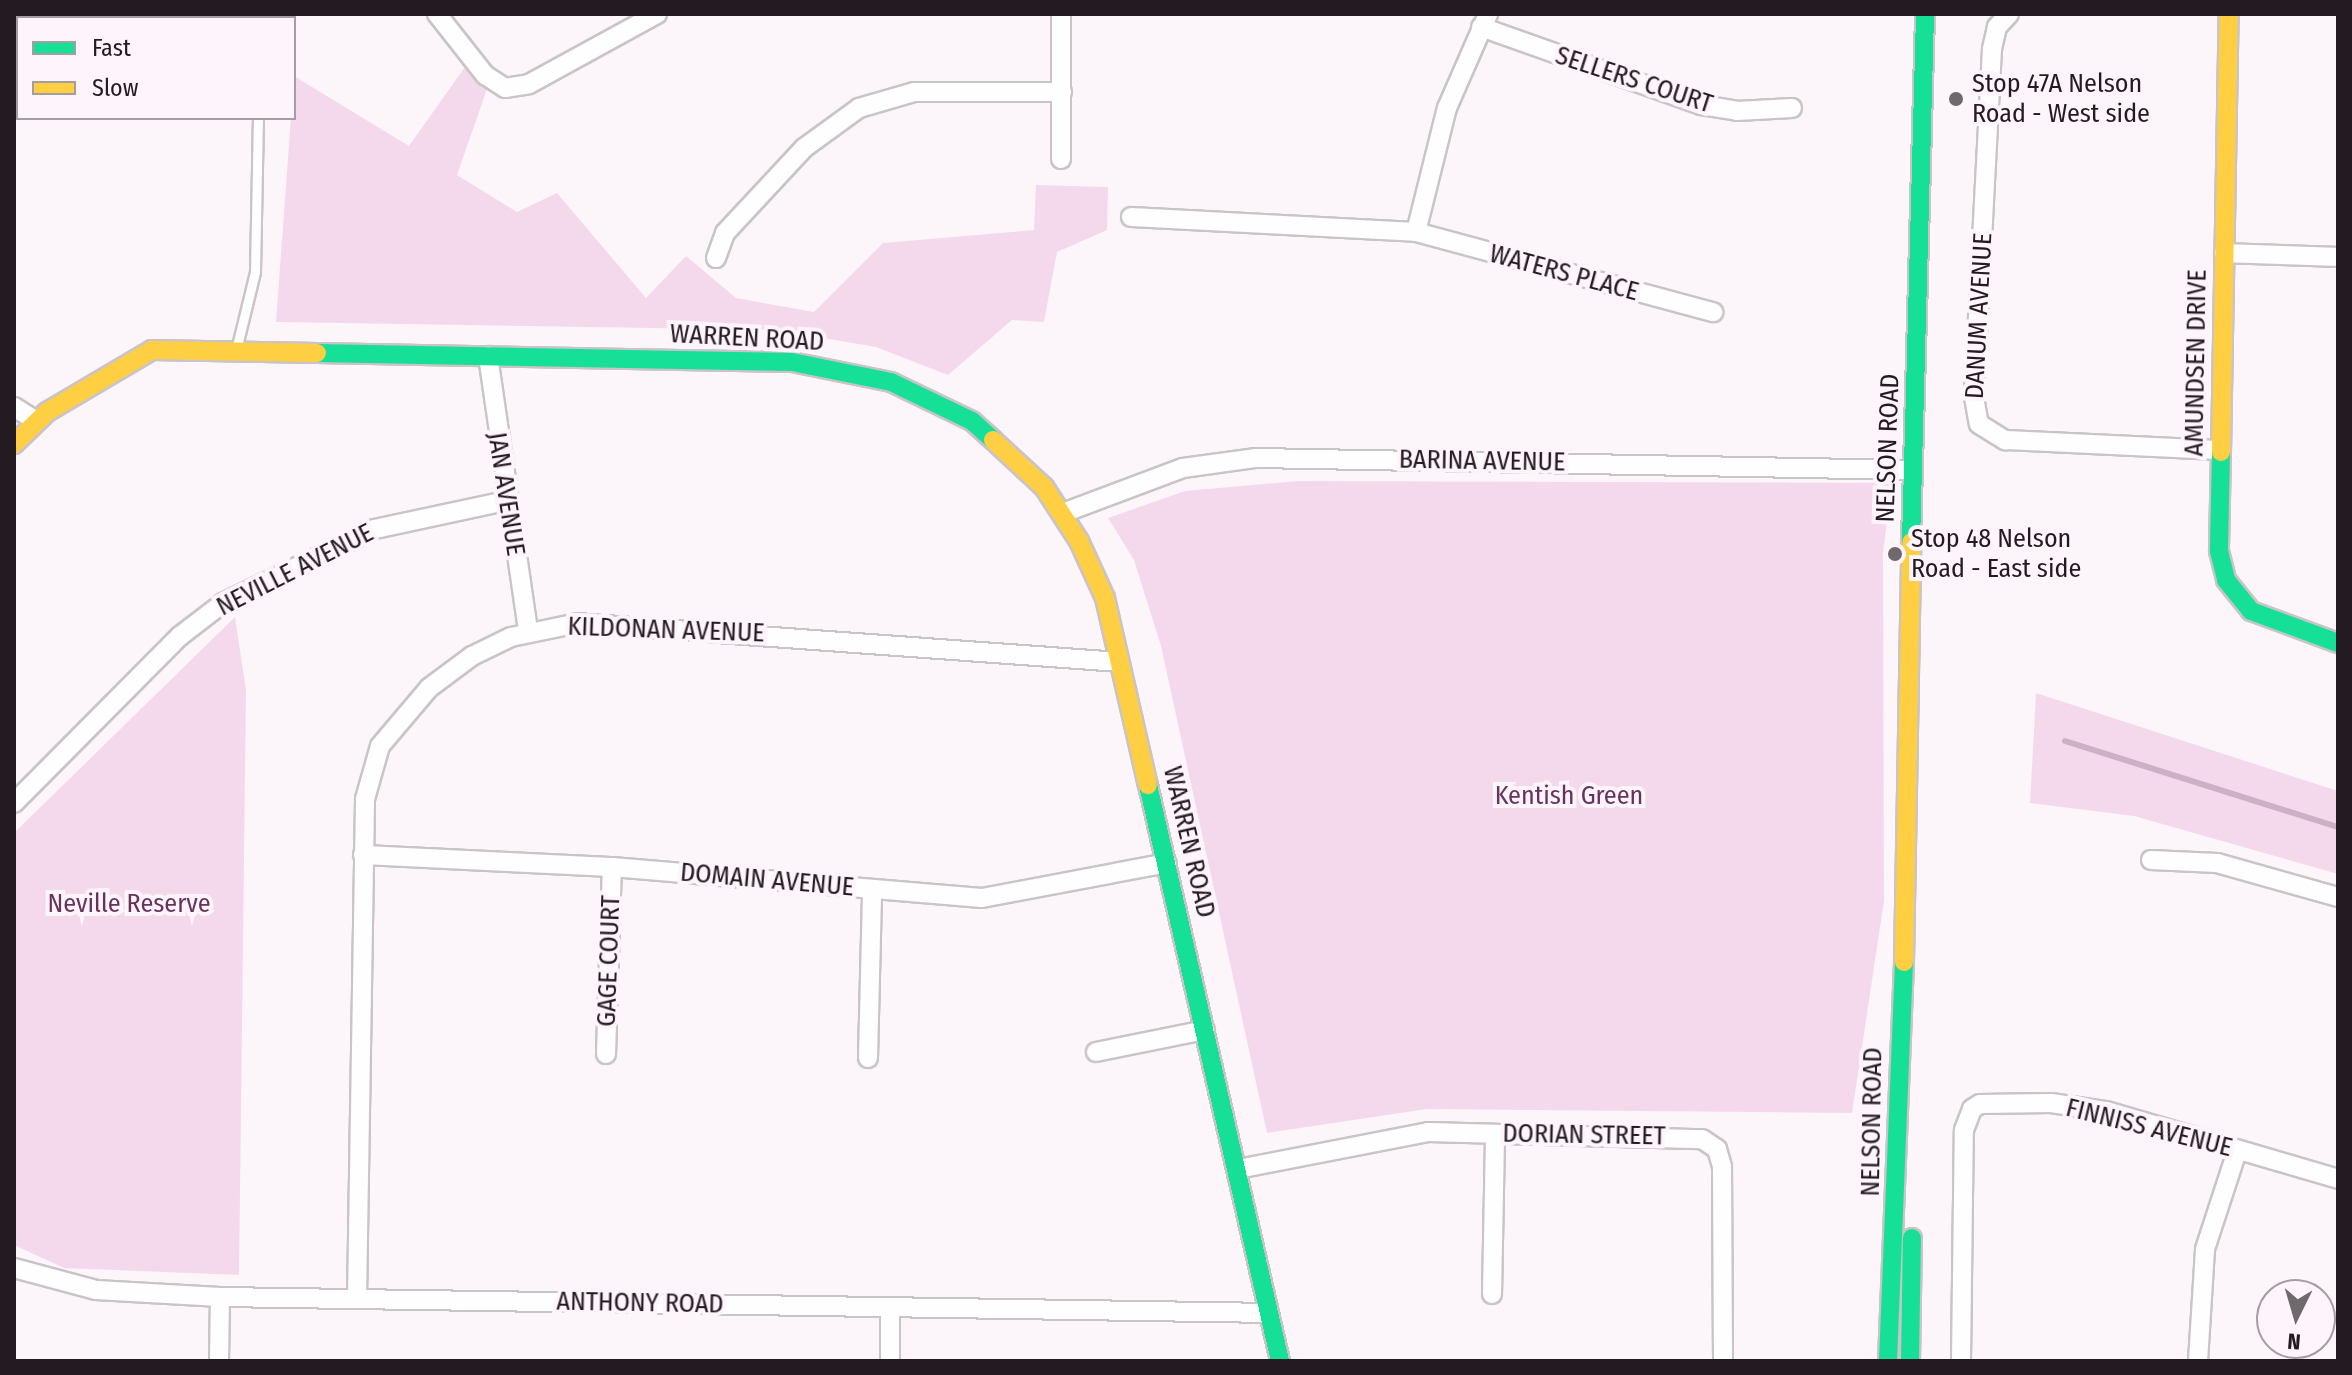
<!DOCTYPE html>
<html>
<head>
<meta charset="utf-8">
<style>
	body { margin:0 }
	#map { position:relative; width:2352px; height:1375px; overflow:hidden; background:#fcf6fa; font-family:"Fira Sans Condensed",sans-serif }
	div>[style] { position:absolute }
	.green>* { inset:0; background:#f4d9ed }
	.stream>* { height:6px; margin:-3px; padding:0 3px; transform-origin:3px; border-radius:3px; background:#ceb0c6 }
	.roads { filter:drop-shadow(2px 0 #cac4c8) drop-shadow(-2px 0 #cac4c8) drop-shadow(0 2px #cac4c8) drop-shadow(0 -2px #cac4c8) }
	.lane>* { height:9px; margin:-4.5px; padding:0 4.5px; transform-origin:4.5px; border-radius:4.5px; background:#fffefe }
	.street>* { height:18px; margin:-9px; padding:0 9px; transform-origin:9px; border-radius:9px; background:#fffefe }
	.fast>* { height:18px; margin:-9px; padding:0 9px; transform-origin:9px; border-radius:9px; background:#16e098 }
	.slow>* { height:18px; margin:-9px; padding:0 9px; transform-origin:9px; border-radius:9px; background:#ffcf43 }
	.dots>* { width:22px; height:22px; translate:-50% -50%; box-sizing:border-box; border:4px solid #fef4fb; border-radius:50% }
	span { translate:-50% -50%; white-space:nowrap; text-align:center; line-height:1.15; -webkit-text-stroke:8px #fef4fb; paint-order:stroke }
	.street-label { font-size:26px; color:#231b21 }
	.poi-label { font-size:26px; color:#231b21 }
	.left { translate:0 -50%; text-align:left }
	.park-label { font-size:26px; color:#67335d }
	.frame { position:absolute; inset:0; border:16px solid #231b21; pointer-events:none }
	.legend { position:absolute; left:16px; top:16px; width:280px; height:104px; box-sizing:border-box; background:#fef4fb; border:2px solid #a69da4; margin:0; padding:10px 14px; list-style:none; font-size:24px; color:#231b21 }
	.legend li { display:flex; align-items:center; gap:16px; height:40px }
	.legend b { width:40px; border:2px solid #a69da4 }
	.north { position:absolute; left:2256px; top:1279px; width:80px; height:80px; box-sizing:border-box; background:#fef4fb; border:2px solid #a69da4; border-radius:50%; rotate:185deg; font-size:22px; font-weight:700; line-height:32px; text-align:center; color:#231b21 }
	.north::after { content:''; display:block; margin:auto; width:28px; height:36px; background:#6f686d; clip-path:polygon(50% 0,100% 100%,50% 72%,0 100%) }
</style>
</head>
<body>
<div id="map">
	<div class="green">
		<div style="clip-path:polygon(467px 64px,487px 89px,457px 175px,517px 212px,557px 193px,646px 298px,686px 256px,736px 298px,814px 312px,883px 243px,1034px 230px,1036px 185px,1108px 187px,1107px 230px,1057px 252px,1044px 322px,1012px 320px,948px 375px,876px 347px,777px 330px,276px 322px,294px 76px,409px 146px)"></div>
		<div style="clip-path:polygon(1298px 481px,1892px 483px,1883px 553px,1884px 901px,1852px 1113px,1427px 1109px,1267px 1133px,1161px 646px,1134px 560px,1108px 518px,1185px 491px)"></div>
		<div style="clip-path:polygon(235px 617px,246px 691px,239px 1275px,64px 1268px,14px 1245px,14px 833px)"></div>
		<div style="clip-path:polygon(2036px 693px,2338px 791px,2338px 874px,2134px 816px,2030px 803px)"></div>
	</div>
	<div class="stream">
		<div style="left:2065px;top:741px;width:286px;rotate:17.5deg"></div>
	</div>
	<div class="roads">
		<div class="lane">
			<div style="left:236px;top:350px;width:80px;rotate:-76.3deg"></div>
			<div style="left:255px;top:272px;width:154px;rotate:-88.9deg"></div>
		</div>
		<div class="street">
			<div style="left:437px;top:14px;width:78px;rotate:51.8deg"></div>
			<div style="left:485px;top:75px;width:24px;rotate:33deg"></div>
			<div style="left:505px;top:88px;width:24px;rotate:-9deg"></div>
			<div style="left:529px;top:84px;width:146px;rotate:-28.7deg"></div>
			<div style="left:2009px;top:14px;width:18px;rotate:133deg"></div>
			<div style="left:1997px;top:27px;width:23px;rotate:103deg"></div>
			<div style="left:1992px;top:49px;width:348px;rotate:93deg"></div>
			<div style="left:1974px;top:397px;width:27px;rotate:80deg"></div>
			<div style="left:1979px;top:424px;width:31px;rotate:32deg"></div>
			<div style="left:2005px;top:440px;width:214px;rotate:2.7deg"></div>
			<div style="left:1481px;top:27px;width:233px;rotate:19.5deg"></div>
			<div style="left:1701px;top:105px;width:36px;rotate:9deg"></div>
			<div style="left:1737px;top:111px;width:55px;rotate:-3.1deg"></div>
			<div style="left:1061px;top:159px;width:145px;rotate:-90deg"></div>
			<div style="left:1131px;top:217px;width:285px;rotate:3deg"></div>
			<div style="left:1416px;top:232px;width:308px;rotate:15.1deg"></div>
			<div style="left:1416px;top:232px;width:128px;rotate:-76deg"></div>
			<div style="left:1447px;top:108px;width:103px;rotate:-66.4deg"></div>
			<div style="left:2224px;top:253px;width:114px;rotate:2deg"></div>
			<div style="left:716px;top:258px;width:27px;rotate:-70deg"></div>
			<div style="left:725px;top:233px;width:116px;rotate:-47.1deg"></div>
			<div style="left:804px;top:148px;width:68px;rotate:-36deg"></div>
			<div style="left:859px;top:108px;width:57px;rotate:-16.2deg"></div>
			<div style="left:914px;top:92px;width:148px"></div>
			<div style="left:488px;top:356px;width:278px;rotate:81.7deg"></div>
			<div style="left:14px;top:407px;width:26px;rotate:32deg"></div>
			<div style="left:1063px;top:513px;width:128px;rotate:-20.6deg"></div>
			<div style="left:1183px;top:468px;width:74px;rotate:-7.8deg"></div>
			<div style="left:1256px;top:458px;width:656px;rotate:1.05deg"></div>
			<div style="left:14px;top:803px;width:235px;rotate:-45.2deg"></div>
			<div style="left:180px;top:636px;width:54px;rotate:-37.5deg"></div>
			<div style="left:223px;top:603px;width:169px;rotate:-26deg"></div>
			<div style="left:375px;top:529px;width:134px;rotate:-12.1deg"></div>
			<div style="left:363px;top:855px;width:249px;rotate:2.8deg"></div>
			<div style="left:612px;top:867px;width:371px;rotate:4.8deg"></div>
			<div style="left:982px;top:898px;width:188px;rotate:-10.7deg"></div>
			<div style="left:2151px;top:860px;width:66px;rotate:2.6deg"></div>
			<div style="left:2217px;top:863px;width:126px;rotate:15.7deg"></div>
			<div style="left:1096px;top:1052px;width:111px;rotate:-11.4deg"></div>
			<div style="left:606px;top:1054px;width:187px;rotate:-88.2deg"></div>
			<div style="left:868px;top:1058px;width:169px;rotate:-88.6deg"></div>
			<div style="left:1238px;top:1169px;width:194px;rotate:-11deg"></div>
			<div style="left:1428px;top:1132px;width:274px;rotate:1.5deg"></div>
			<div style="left:1702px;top:1139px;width:18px;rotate:34deg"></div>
			<div style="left:1717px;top:1149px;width:19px;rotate:74deg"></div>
			<div style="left:1722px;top:1167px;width:194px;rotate:89.7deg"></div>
			<div style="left:14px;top:1268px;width:85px;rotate:15deg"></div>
			<div style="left:96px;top:1290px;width:124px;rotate:3.2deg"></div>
			<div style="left:220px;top:1297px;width:1049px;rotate:0.87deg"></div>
			<div style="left:1492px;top:1294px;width:160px;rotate:-88.9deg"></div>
			<div style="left:357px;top:1299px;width:500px;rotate:-89.08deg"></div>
			<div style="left:365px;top:799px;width:55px;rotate:-74.2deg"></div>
			<div style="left:380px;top:746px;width:76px;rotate:-49.8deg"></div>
			<div style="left:429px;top:688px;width:54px;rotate:-36.7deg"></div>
			<div style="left:472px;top:656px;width:43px;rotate:-26deg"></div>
			<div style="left:511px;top:637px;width:68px;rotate:-11.8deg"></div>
			<div style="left:578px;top:623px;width:542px;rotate:4.12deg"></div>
			<div style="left:219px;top:1361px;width:64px;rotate:-89.1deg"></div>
			<div style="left:890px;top:1361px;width:53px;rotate:-90deg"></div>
			<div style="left:1961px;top:1361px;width:231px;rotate:-89.3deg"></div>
			<div style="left:1964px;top:1130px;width:22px;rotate:-69deg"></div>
			<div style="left:1972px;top:1109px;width:9px;rotate:-32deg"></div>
			<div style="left:1980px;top:1104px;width:71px;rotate:-0.8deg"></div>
			<div style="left:2051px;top:1103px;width:56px;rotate:8.3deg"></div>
			<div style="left:2106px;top:1111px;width:242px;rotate:16.3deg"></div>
			<div style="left:2198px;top:1361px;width:112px;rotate:-86.4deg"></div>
			<div style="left:2205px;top:1249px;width:103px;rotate:-71.9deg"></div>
		</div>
		<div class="fast">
			<div style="left:317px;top:353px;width:475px;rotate:1.1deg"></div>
			<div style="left:792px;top:362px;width:101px;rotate:11.4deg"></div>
			<div style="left:891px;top:382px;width:90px;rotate:25.7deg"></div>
			<div style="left:972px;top:421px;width:28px;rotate:42deg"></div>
			<div style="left:2221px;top:452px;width:99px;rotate:91.2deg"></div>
			<div style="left:2219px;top:551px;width:30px;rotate:76deg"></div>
			<div style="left:2226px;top:580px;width:40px;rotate:51deg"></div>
			<div style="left:2251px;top:611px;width:93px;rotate:20.2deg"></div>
			<div style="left:1911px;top:542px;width:528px;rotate:-88.48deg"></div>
			<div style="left:1148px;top:785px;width:591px;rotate:77.09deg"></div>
			<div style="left:1888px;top:1361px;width:399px;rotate:-87.7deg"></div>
			<div style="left:1910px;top:1361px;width:123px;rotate:-89.1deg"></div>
		</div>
		<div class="slow">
			<div style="left:993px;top:440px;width:69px;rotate:42.7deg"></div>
			<div style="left:1044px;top:487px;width:64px;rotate:57.1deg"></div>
			<div style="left:1079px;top:541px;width:63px;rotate:65.5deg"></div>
			<div style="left:1105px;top:598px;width:192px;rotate:77.1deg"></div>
			<div style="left:14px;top:444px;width:46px;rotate:-44.1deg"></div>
			<div style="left:47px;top:412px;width:122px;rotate:-30.6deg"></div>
			<div style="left:152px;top:350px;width:165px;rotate:1deg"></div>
			<div style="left:2221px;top:452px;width:438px;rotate:-89deg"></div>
			<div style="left:1904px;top:962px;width:420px;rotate:-89deg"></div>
		</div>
	</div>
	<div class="dots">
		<div style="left:1956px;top:99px;background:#6f686d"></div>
		<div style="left:1895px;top:554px;background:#6f686d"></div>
	</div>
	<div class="street-label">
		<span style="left:1634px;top:80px;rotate:18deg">SELLERS COURT</span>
		<span style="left:1564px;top:273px;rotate:15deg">WATERS PLACE</span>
		<span style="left:1979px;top:316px;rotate:-87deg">DANUM AVENUE</span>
		<span style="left:747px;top:338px;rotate:3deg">WARREN ROAD</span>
		<span style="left:2196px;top:363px;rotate:-89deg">AMUNDSEN DRIVE</span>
		<span style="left:1888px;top:448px;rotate:-88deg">NELSON ROAD</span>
		<span style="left:1482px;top:461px;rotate:1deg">BARINA AVENUE</span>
		<span style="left:506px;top:494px;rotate:81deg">JAN AVENUE</span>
		<span style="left:295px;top:570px;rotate:-27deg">NEVILLE AVENUE</span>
		<span style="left:666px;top:630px;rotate:2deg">KILDONAN AVENUE</span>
		<span style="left:1189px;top:842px;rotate:77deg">WARREN ROAD</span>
		<span style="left:767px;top:880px;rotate:5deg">DOMAIN AVENUE</span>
		<span style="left:609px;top:961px;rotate:-88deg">GAGE COURT</span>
		<span style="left:1872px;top:1122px;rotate:-89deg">NELSON ROAD</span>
		<span style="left:2149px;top:1128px;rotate:14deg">FINNISS AVENUE</span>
		<span style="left:1584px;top:1135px;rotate:1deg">DORIAN STREET</span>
		<span style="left:640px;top:1303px;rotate:1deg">ANTHONY ROAD</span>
	</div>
	<div class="poi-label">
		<span class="left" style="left:1972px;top:99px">Stop 47A Nelson<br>Road - West side</span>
		<span class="left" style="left:1911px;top:554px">Stop 48 Nelson<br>Road - East side</span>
	</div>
	<div class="park-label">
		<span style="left:1569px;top:796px">Kentish Green</span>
		<span style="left:129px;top:904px">Neville Reserve</span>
	</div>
	<div class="frame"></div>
	<ul class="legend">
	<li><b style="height:10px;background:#16e098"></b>Fast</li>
	<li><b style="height:10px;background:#ffcf43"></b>Slow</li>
	</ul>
	<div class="north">N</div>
</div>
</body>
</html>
